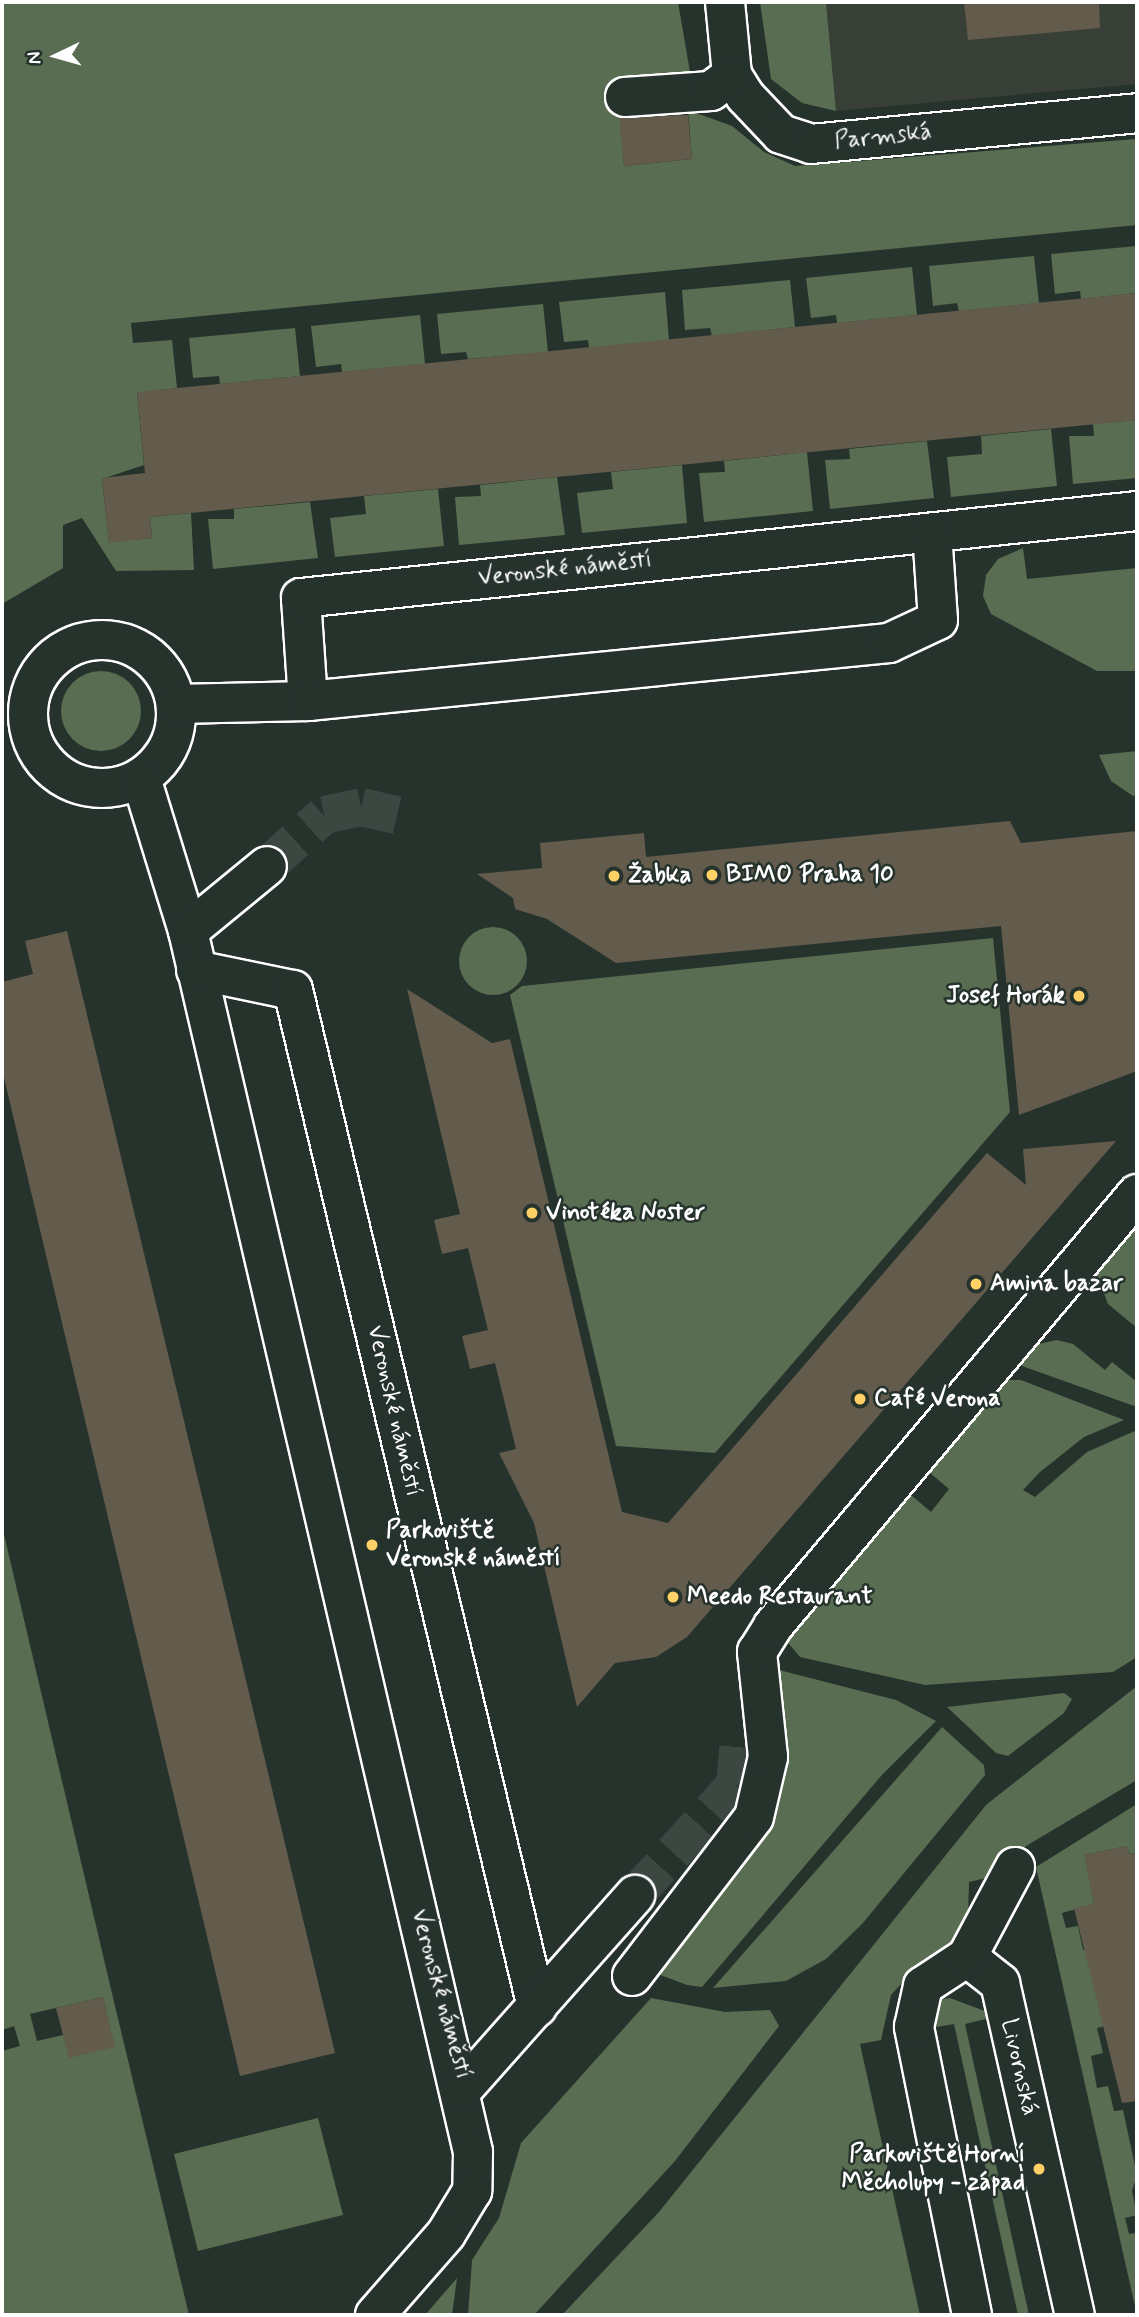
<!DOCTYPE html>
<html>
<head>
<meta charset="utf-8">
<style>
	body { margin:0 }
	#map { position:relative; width:1139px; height:2317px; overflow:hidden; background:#26332d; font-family:Mynerve,sans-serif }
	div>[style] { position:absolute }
	.built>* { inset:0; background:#383f36 }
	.green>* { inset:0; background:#586d51 }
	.round { border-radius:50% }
	.building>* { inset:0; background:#635b4c }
	.minor-tunnel>* { height:38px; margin-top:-19px; transform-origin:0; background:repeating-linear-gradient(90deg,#3c4742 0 38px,transparent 0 57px) }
	.roads { filter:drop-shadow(2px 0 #fff) drop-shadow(-2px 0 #fff) drop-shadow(0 2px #fff) drop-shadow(0 -2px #fff) }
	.minor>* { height:38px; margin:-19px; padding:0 19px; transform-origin:19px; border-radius:19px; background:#26332d }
	.minor>.ring { margin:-19px; padding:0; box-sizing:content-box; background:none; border:38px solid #26332d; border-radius:50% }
	.dots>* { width:19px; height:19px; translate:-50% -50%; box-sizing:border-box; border:4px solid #26332d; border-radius:50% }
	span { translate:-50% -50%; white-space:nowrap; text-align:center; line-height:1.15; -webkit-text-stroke:5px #26332d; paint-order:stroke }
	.street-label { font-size:24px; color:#fff }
	.poi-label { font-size:24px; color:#fff; font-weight:700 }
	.left { translate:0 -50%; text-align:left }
	.right { translate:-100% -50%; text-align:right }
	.frame { position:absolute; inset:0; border:4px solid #fff; pointer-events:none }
	.north { position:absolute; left:21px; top:21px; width:70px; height:70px; -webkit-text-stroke:5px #26332d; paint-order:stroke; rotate:265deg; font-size:19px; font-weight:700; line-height:28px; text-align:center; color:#fff }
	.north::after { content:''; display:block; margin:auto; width:24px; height:32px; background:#fff; clip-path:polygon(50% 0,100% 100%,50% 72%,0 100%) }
</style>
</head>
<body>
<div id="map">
	<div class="built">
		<div style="clip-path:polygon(826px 2px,1137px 2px,1137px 84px,836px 111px)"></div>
	</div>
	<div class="green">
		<div style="clip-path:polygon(2px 2px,678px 2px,691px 78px,619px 86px,624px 166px,692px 159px,688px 110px,732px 126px,764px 152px,795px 166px,1137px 139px,1137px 225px,131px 323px,133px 343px,172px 340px,177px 388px,137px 393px,144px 465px,102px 479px,109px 542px,152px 538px,150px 517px,191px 513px,194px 570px,116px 571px,82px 518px,63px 525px,63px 568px,2px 604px)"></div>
		<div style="clip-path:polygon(760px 2px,826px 2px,836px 111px,802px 103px,771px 79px)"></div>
		<div style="clip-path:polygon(1137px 246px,1137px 293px,1081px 299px,1080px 291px,1055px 294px,1051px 254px)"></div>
		<div style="clip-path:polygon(1034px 256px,1039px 303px,959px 311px,957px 303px,933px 306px,929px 266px)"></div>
		<div style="clip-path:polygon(912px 267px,917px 315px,837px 323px,836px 315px,811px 318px,806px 278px)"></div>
		<div style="clip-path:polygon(790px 280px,795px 327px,712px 336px,710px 328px,685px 330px,682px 290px)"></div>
		<div style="clip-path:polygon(665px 292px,669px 340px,589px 348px,588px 340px,564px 342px,559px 302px)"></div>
		<div style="clip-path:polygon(543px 304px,548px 352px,468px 359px,466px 352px,441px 354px,437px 314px)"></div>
		<div style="clip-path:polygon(420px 315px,425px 364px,342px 372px,341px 364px,316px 367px,311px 326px)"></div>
		<div style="clip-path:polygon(295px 328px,300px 376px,220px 384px,219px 376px,193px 378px,189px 338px)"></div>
		<div style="clip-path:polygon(1137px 420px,1137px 478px,1073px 484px,1069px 436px,1094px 436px,1093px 424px)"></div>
		<div style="clip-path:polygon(1051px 429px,1057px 486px,951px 497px,947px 457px,982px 454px,981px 436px)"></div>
		<div style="clip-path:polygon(927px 441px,934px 498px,830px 509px,825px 460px,850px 459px,849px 449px)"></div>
		<div style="clip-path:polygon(807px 452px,813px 511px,704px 522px,699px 473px,725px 472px,724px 461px)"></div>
		<div style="clip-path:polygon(682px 465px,687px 523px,582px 533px,577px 493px,613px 489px,611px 472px)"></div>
		<div style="clip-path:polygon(557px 477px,565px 535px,459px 545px,455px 497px,481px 496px,480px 485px)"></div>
		<div style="clip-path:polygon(438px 489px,444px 546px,335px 557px,330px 518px,366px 514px,364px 496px)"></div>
		<div style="clip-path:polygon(310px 502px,318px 558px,213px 569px,208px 519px,234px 519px,234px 509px)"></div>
		<div style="clip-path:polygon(1023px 548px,1027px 579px,1137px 568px,1135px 671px,1097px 671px,991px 614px,983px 596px,986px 575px,998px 559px)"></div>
		<div class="round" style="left:61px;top:671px;width:80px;height:80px"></div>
		<div style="clip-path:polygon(1137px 751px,1137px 795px,1133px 796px,1111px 781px,1099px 755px)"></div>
		<div class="round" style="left:459px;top:927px;width:68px;height:68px"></div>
		<div style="clip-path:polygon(993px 938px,1010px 1112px,715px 1453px,616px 1446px,510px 995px,522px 986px)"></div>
		<div style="clip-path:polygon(1137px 1206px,1137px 1328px,1108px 1304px,1094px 1268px)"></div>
		<div style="clip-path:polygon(1057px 1340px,1073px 1344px,1105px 1370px,1112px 1362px,1137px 1382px,1137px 1407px,1022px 1366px,1020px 1359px,1034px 1345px)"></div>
		<div style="clip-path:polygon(1002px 1380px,1021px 1380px,1124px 1420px,1084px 1437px,1040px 1472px,1023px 1490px,1035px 1497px,1087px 1452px,1137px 1430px,1137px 1657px,1113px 1672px,925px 1685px,800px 1657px,784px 1638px,905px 1490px,931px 1512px,949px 1489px,923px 1467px)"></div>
		<div style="clip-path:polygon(evenodd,2px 1526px,110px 1985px,189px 2315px,2px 2315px,2px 2051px,20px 2046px,14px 2026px,2px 2030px,2px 1526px,103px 1997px,114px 2047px,63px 2035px,37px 2041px,30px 2014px,103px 1997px)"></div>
		<div style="clip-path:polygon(775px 1669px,896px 1700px,936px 1721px,881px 1776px,702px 1987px,687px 1985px,650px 1971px,733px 1873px)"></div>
		<div style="clip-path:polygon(1137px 1686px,1137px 1780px,1026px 1846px,1016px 1857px,1016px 1871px,969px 1882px,968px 1918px,957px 1939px,922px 1961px,891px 1995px,881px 2040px,860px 2044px,920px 2315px,562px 2315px,659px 2212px,986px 1805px)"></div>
		<div style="clip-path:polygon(1064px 1693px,1072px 1699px,1064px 1713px,1008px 1756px,996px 1753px,947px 1707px)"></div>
		<div style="clip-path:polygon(942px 1727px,984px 1765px,985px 1775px,862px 1924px,826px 1959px,786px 1981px,713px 1988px)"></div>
		<div style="clip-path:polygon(1137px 1804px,1137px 1853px,1129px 1854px,1127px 1846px,1085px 1855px,1094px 1904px,1062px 1913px,1066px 1928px,1078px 1926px,1083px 1950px,1104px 1946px,1105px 2026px,1097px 2028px,1103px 2053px,1091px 2056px,1097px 2088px,1108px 2086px,1114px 2111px,1123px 2110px,1137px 2175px,1132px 2191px,1137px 2215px,1125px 2218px,1129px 2234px,1137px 2233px,1137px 2315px,1036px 1867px)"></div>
		<div style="clip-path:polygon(651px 1998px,725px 2012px,770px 2010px,779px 2026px,675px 2161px,534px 2315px,468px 2315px,472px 2260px,499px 2218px,521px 2143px)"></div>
		<div style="clip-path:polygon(950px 1998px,998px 2016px,965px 2024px,1029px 2315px,1018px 2315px,954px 2024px,930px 2028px,937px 2000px)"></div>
		<div style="clip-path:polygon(318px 2118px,343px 2215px,198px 2251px,174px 2154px)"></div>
		<div style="clip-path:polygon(457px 2278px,452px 2315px,425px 2315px)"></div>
	</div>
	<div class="building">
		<div style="clip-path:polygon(964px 2px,1099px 2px,1100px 28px,968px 40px)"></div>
		<div style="clip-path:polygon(688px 115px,692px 159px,624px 166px,619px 117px)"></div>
		<div style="clip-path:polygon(1137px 293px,1137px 420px,150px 517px,152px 538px,109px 543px,102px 478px,145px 473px,137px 392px)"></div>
		<div style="clip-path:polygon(1010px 821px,1021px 843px,1137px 831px,1137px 1071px,1019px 1115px,1001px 926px,616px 963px,547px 919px,515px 909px,513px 898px,477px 874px,542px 868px,540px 843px,644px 833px,646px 857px)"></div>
		<div style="clip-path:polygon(67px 931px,335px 2053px,240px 2076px,2px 1069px,2px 982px,33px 974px,25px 941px)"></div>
		<div style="clip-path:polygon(407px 989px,492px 1043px,510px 1039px,622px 1512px,668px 1523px,987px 1153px,1026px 1185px,1023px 1149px,1116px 1141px,687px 1637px,656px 1657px,615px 1663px,577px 1707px,534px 1523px,499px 1453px,516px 1449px,495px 1363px,470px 1369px,462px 1336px,488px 1330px,468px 1248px,442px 1254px,434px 1220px,460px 1214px)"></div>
		<div style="clip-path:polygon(1127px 1846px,1129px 1854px,1137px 1853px,1137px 2101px,1122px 2103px,1074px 1908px,1094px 1904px,1084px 1855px)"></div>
		<div style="clip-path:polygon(103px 1997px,115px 2047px,69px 2058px,56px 2008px)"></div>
	</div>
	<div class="minor-tunnel">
		<div style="left:267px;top:866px;width:76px;rotate:-41.8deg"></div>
		<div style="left:324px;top:815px;width:38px;rotate:-12deg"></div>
		<div style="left:361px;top:807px;width:37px;rotate:13deg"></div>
		<div style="left:635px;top:1895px;width:149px;rotate:-47.7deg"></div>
		<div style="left:735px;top:1785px;width:43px;rotate:-84.7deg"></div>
	</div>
	<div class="roads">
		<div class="minor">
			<div style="left:725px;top:2px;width:73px;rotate:84.5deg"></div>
			<div style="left:732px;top:75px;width:25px;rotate:58deg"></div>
			<div style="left:745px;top:96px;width:52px;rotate:46.5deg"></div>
			<div style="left:781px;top:134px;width:32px;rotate:18deg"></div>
			<div style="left:811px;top:144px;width:327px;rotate:-5.4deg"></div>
			<div style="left:625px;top:97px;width:86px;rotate:-4deg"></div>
			<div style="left:711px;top:91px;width:26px;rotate:-37deg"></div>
			<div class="ring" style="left:28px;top:640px;width:110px;height:110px"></div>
			<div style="left:308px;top:701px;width:103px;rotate:-93.9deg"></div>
			<div style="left:301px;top:598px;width:841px;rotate:-5.94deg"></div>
			<div style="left:176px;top:704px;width:132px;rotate:-1.3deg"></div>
			<div style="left:308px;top:701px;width:584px;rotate:-5.7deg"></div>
			<div style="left:889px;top:643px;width:54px;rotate:-25.1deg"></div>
			<div style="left:938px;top:620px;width:87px;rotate:-93.9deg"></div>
			<div style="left:141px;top:778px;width:160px;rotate:72.9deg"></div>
			<div style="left:188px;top:931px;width:1254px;rotate:76.86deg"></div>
			<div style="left:473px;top:2152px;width:39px;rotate:91deg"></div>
			<div style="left:472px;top:2191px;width:50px;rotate:121.2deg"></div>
			<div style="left:446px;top:2234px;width:108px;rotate:131.2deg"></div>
			<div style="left:188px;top:931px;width:102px;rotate:-39.4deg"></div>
			<div style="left:196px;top:970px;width:99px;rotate:11.7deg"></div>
			<div style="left:293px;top:990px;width:1046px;rotate:76.51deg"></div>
			<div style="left:967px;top:1957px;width:42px;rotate:38.2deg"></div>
			<div style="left:1000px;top:1983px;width:340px;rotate:77.3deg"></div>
			<div style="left:632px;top:1976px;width:200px;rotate:-52.5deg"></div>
			<div style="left:754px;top:1817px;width:62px;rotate:-76.9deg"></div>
			<div style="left:768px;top:1757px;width:106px;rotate:-96deg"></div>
			<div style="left:757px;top:1652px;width:31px;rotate:-58deg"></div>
			<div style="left:773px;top:1626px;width:565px;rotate:-49.88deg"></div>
			<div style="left:462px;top:2090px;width:261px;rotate:-48.4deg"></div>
			<div style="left:972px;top:2315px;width:294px;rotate:-101.4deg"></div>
			<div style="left:914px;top:2027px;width:42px;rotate:-77.6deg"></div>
			<div style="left:923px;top:1986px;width:53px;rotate:-33.4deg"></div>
			<div style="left:967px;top:1957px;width:102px;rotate:-61.9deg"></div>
		</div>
	</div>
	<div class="dots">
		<div style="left:712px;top:875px;background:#ffd166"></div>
		<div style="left:614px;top:876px;background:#ffd166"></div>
		<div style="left:1079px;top:996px;background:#ffd166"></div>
		<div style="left:532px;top:1213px;background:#ffd166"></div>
		<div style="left:976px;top:1284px;background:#ffd166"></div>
		<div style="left:860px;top:1399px;background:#ffd166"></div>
		<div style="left:372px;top:1545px;background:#ffd166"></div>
		<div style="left:673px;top:1597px;background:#ffd166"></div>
		<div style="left:1039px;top:2169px;background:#ffd166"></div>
	</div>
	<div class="street-label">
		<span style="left:883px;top:137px;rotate:-6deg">Parmská</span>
		<span style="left:565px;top:569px;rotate:-6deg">Veronské náměstí</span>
		<span style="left:394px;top:1411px;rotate:77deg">Veronské náměstí</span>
		<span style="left:441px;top:1994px;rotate:75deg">Veronské náměstí</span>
		<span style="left:1019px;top:2067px;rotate:77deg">Livornská</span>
	</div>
	<div class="poi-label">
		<span class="left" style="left:726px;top:875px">BIMO Praha 10</span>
		<span class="left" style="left:628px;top:876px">Žabka</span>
		<span class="right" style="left:1065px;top:996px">Josef Horák</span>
		<span class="left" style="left:546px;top:1213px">Vinotéka Noster</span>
		<span class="left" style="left:990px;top:1284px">Amina bazar</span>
		<span class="left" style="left:874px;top:1399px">Café Verona</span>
		<span class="left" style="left:386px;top:1545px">Parkoviště<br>Veronské náměstí</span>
		<span class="left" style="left:687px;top:1597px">Meedo Restaurant</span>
		<span class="right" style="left:1025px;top:2169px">Parkoviště Horní<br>Měcholupy - západ</span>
	</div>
	<div class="frame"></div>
	<div class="north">N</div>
</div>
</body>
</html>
